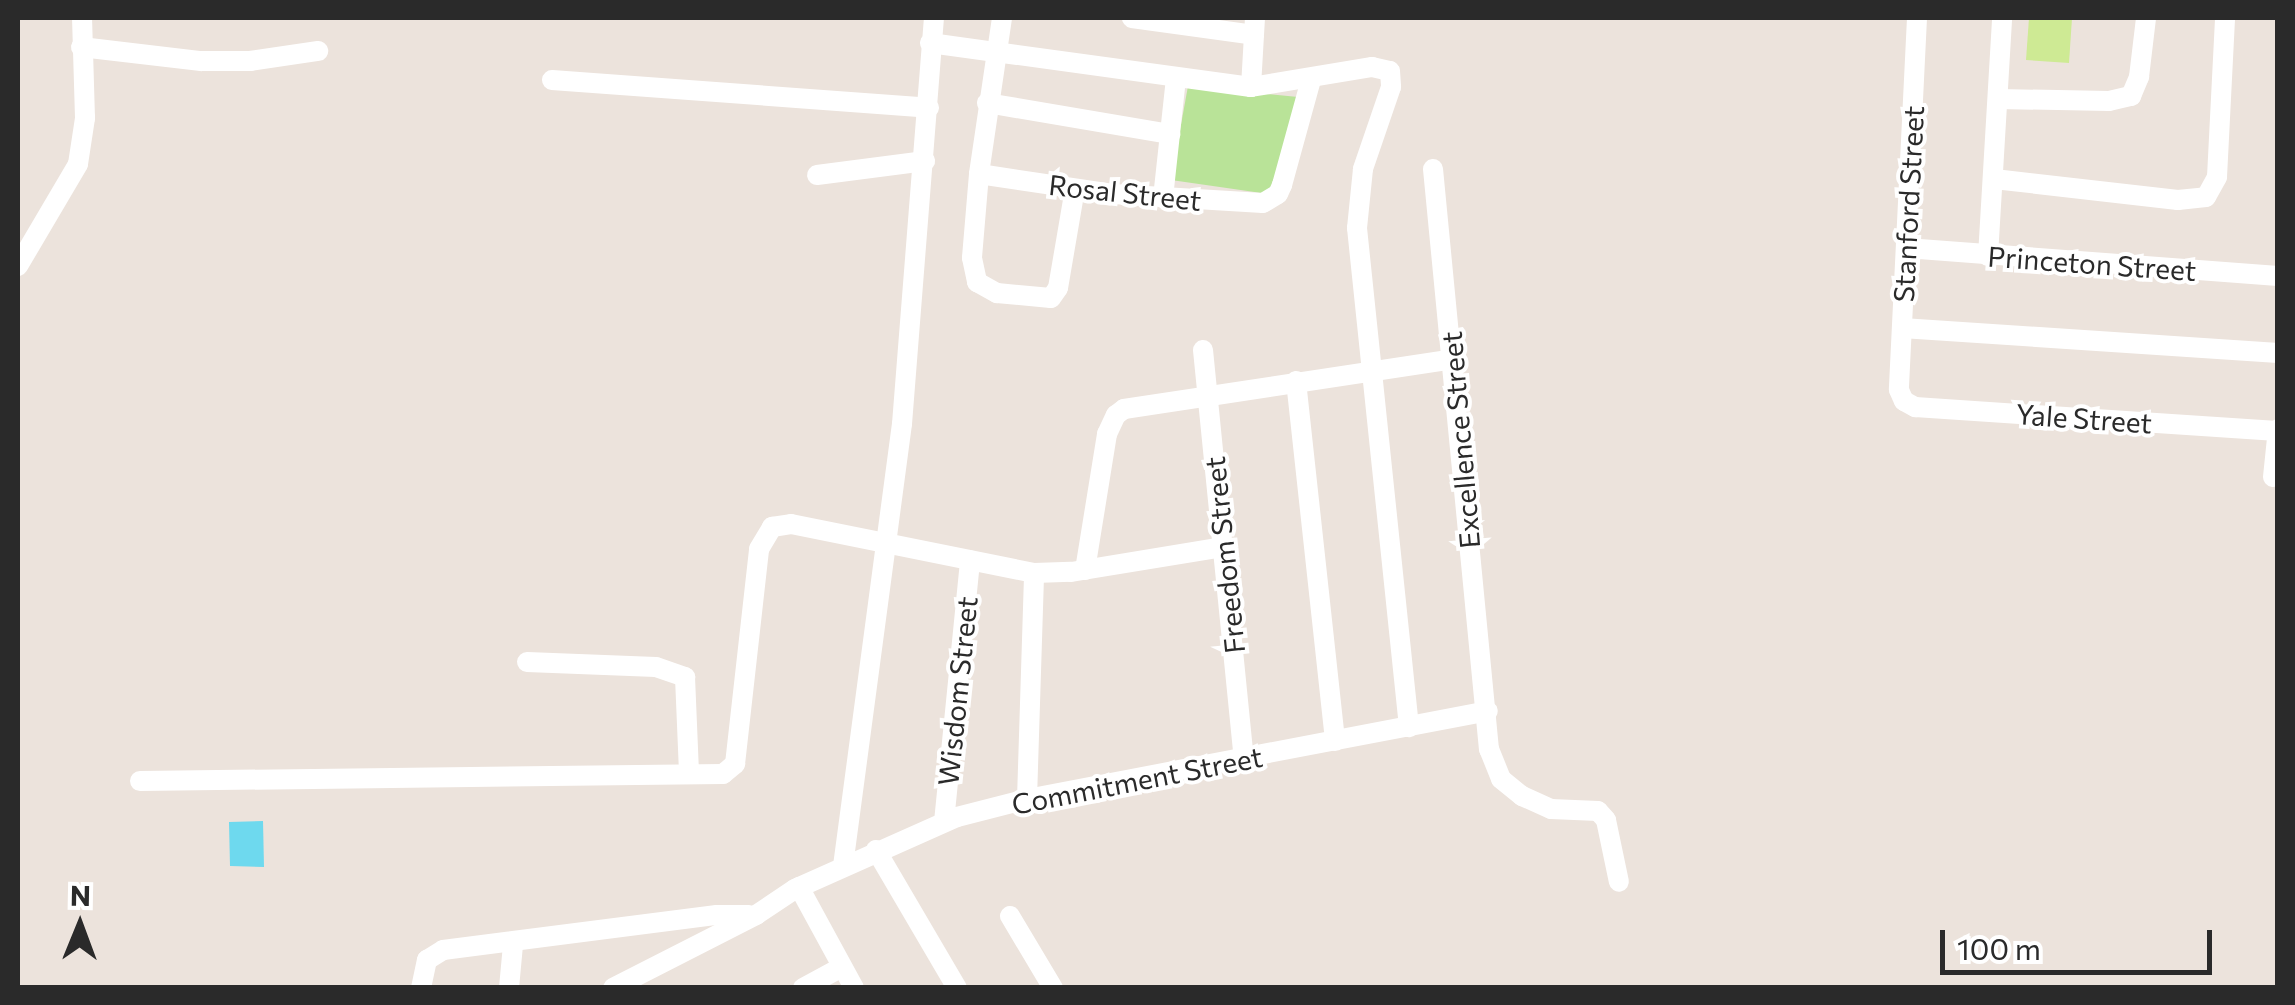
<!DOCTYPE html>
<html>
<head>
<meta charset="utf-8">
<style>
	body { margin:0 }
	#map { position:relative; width:2295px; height:1005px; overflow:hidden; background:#ece3dc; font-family:Commissioner,sans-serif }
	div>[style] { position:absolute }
	.green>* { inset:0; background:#b9e398 }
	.pitch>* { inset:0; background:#ceea94 }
	.water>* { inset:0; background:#6ed9ee }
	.minor>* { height:20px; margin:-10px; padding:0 10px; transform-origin:10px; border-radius:10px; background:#fff }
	span { translate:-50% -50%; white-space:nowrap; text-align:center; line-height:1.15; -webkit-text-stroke:8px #fff; paint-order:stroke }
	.street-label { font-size:28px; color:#2a2a2a }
	.frame { position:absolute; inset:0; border:20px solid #2a2a2a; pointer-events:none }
	.north { position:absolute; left:30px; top:875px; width:100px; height:100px; -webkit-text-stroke:8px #fff; paint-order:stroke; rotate:1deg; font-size:28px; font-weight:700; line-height:40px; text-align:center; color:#2a2a2a }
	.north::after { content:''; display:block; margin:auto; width:35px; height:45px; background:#2a2a2a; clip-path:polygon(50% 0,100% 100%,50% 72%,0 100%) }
	.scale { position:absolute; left:1940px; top:930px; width:272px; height:45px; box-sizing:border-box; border:5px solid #2a2a2a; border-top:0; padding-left:12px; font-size:30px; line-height:35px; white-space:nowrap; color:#2a2a2a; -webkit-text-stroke:8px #fff; paint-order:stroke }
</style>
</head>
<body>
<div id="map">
	<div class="green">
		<div style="clip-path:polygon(1188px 86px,1298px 97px,1275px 195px,1171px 180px)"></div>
	</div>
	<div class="pitch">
		<div style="clip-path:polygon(2029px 18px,2072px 18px,2069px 63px,2026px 60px)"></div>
	</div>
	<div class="water">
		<div style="clip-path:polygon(263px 821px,264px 867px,230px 866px,229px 822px)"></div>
	</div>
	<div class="minor">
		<div style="left:1002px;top:18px;width:158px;rotate:98.4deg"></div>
		<div style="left:979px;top:174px;width:84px;rotate:94.8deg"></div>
		<div style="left:972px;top:258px;width:25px;rotate:78deg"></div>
		<div style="left:977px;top:282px;width:23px;rotate:29deg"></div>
		<div style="left:997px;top:293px;width:54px;rotate:5.3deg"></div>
		<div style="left:1051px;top:298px;width:12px;rotate:-55deg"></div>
		<div style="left:1058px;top:288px;width:100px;rotate:-80.3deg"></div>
		<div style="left:1132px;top:18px;width:123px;rotate:7.9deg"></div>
		<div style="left:1917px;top:18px;width:372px;rotate:92.8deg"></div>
		<div style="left:1899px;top:390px;width:12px;rotate:66deg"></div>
		<div style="left:1904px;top:401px;width:13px;rotate:29deg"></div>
		<div style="left:1915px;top:407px;width:363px;rotate:3.8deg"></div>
		<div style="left:930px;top:43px;width:324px;rotate:7.8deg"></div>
		<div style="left:1251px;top:87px;width:123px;rotate:-9.4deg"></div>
		<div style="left:1372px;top:67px;width:18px;rotate:13deg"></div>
		<div style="left:1390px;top:71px;width:16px;rotate:86deg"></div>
		<div style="left:1391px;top:87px;width:87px;rotate:108.9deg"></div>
		<div style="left:1363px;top:169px;width:59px;rotate:95.8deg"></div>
		<div style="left:1357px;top:228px;width:502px;rotate:84.05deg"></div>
		<div style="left:81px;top:47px;width:121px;rotate:6.7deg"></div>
		<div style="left:201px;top:61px;width:49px"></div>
		<div style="left:250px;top:61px;width:69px;rotate:-8.4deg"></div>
		<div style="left:552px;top:80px;width:378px;rotate:4.2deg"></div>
		<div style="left:1251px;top:87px;width:69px;rotate:-86.7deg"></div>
		<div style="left:1998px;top:99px;width:111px;rotate:1deg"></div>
		<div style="left:2109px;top:101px;width:23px;rotate:-13deg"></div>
		<div style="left:2131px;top:96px;width:21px;rotate:-67deg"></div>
		<div style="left:2139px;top:77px;width:59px;rotate:-83.2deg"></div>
		<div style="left:987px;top:103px;width:186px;rotate:9.6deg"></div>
		<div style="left:1433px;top:169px;width:583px;rotate:84.49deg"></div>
		<div style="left:1489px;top:749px;width:32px;rotate:68deg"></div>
		<div style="left:1501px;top:779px;width:27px;rotate:39deg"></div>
		<div style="left:1522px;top:796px;width:32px;rotate:24deg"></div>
		<div style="left:1551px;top:809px;width:47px;rotate:2.4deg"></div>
		<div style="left:1598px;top:811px;width:12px;rotate:48deg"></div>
		<div style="left:1606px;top:820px;width:63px;rotate:78.2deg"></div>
		<div style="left:979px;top:174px;width:135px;rotate:8.5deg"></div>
		<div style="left:1113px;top:194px;width:150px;rotate:3.4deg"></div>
		<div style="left:1263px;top:203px;width:17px;rotate:-31deg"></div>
		<div style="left:1278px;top:194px;width:10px;rotate:-66deg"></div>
		<div style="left:1282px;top:185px;width:109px;rotate:-74.6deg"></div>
		<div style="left:817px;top:175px;width:109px;rotate:-7.4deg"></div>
		<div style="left:1994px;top:179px;width:185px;rotate:6.5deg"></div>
		<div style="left:2178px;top:200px;width:28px;rotate:-6deg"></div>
		<div style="left:2206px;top:197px;width:23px;rotate:-61deg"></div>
		<div style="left:2217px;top:177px;width:159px;rotate:-87.1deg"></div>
		<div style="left:1163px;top:198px;width:120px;rotate:-83.8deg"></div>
		<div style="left:1906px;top:248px;width:373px;rotate:4.3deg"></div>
		<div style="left:1988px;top:256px;width:238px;rotate:-86.6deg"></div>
		<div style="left:18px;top:266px;width:118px;rotate:-59.5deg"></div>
		<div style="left:78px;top:164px;width:47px;rotate:-81.3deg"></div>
		<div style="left:85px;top:118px;width:100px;rotate:-91.7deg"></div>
		<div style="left:1902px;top:328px;width:377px;rotate:3.8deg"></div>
		<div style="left:1203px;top:350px;width:412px;rotate:84.3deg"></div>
		<div style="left:1296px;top:381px;width:362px;rotate:83.8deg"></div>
		<div style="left:2273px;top:477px;width:48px;rotate:-84.1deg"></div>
		<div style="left:1085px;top:570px;width:138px;rotate:-80.8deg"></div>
		<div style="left:1107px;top:434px;width:21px;rotate:-65deg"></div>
		<div style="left:1116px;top:415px;width:10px;rotate:-37deg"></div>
		<div style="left:1124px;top:409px;width:333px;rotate:-8.6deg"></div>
		<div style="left:527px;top:662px;width:129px;rotate:2.2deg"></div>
		<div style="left:656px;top:667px;width:31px;rotate:19deg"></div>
		<div style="left:685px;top:677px;width:94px;rotate:87.6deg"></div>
		<div style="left:140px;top:781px;width:583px;rotate:-0.69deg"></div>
		<div style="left:723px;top:774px;width:16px;rotate:-40deg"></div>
		<div style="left:735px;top:764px;width:216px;rotate:-83.6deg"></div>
		<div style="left:759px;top:549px;width:26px;rotate:-59deg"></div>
		<div style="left:772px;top:527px;width:19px;rotate:-9deg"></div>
		<div style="left:791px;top:524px;width:248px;rotate:11.4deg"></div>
		<div style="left:1034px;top:573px;width:37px;rotate:-2deg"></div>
		<div style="left:1071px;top:572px;width:155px;rotate:-9.3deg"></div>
		<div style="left:1027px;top:799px;width:226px;rotate:-88.2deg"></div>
		<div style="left:944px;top:822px;width:263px;rotate:-84.3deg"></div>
		<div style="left:876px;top:850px;width:160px;rotate:59.6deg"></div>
		<div style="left:843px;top:866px;width:446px;rotate:-82.4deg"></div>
		<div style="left:902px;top:424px;width:407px;rotate:-85.5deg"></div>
		<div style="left:799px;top:887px;width:115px;rotate:61.4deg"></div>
		<div style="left:1010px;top:916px;width:84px;rotate:59.2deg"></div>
		<div style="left:421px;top:988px;width:29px;rotate:-78deg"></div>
		<div style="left:427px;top:960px;width:19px;rotate:-32deg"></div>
		<div style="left:443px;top:950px;width:276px;rotate:-7.3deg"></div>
		<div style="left:717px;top:915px;width:32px"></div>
		<div style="left:509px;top:988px;width:43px;rotate:-84.7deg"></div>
		<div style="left:613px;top:988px;width:161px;rotate:-27deg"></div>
		<div style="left:756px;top:915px;width:47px;rotate:-33.7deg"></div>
		<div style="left:795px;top:889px;width:177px;rotate:-24deg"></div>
		<div style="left:957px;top:817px;width:72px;rotate:-14.4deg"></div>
		<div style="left:1027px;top:799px;width:469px;rotate:-10.8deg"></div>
		<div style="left:803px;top:988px;width:44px;rotate:-28.3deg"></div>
	</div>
	<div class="street-label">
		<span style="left:1125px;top:192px;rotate:6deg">Rosal Street</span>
		<span style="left:1908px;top:204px;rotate:-87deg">Stanford Street</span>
		<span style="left:2092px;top:263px;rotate:4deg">Princeton Street</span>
		<span style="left:2084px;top:418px;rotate:4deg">Yale Street</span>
		<span style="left:1460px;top:440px;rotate:-95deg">Excellence Street</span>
		<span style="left:1224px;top:555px;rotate:-96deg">Freedom Street</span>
		<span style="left:957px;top:691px;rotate:-84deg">Wisdom Street</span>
		<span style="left:1137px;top:780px;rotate:-11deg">Commitment Street</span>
	</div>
	<div class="frame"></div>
	<div class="north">N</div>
	<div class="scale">100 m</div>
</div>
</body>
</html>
